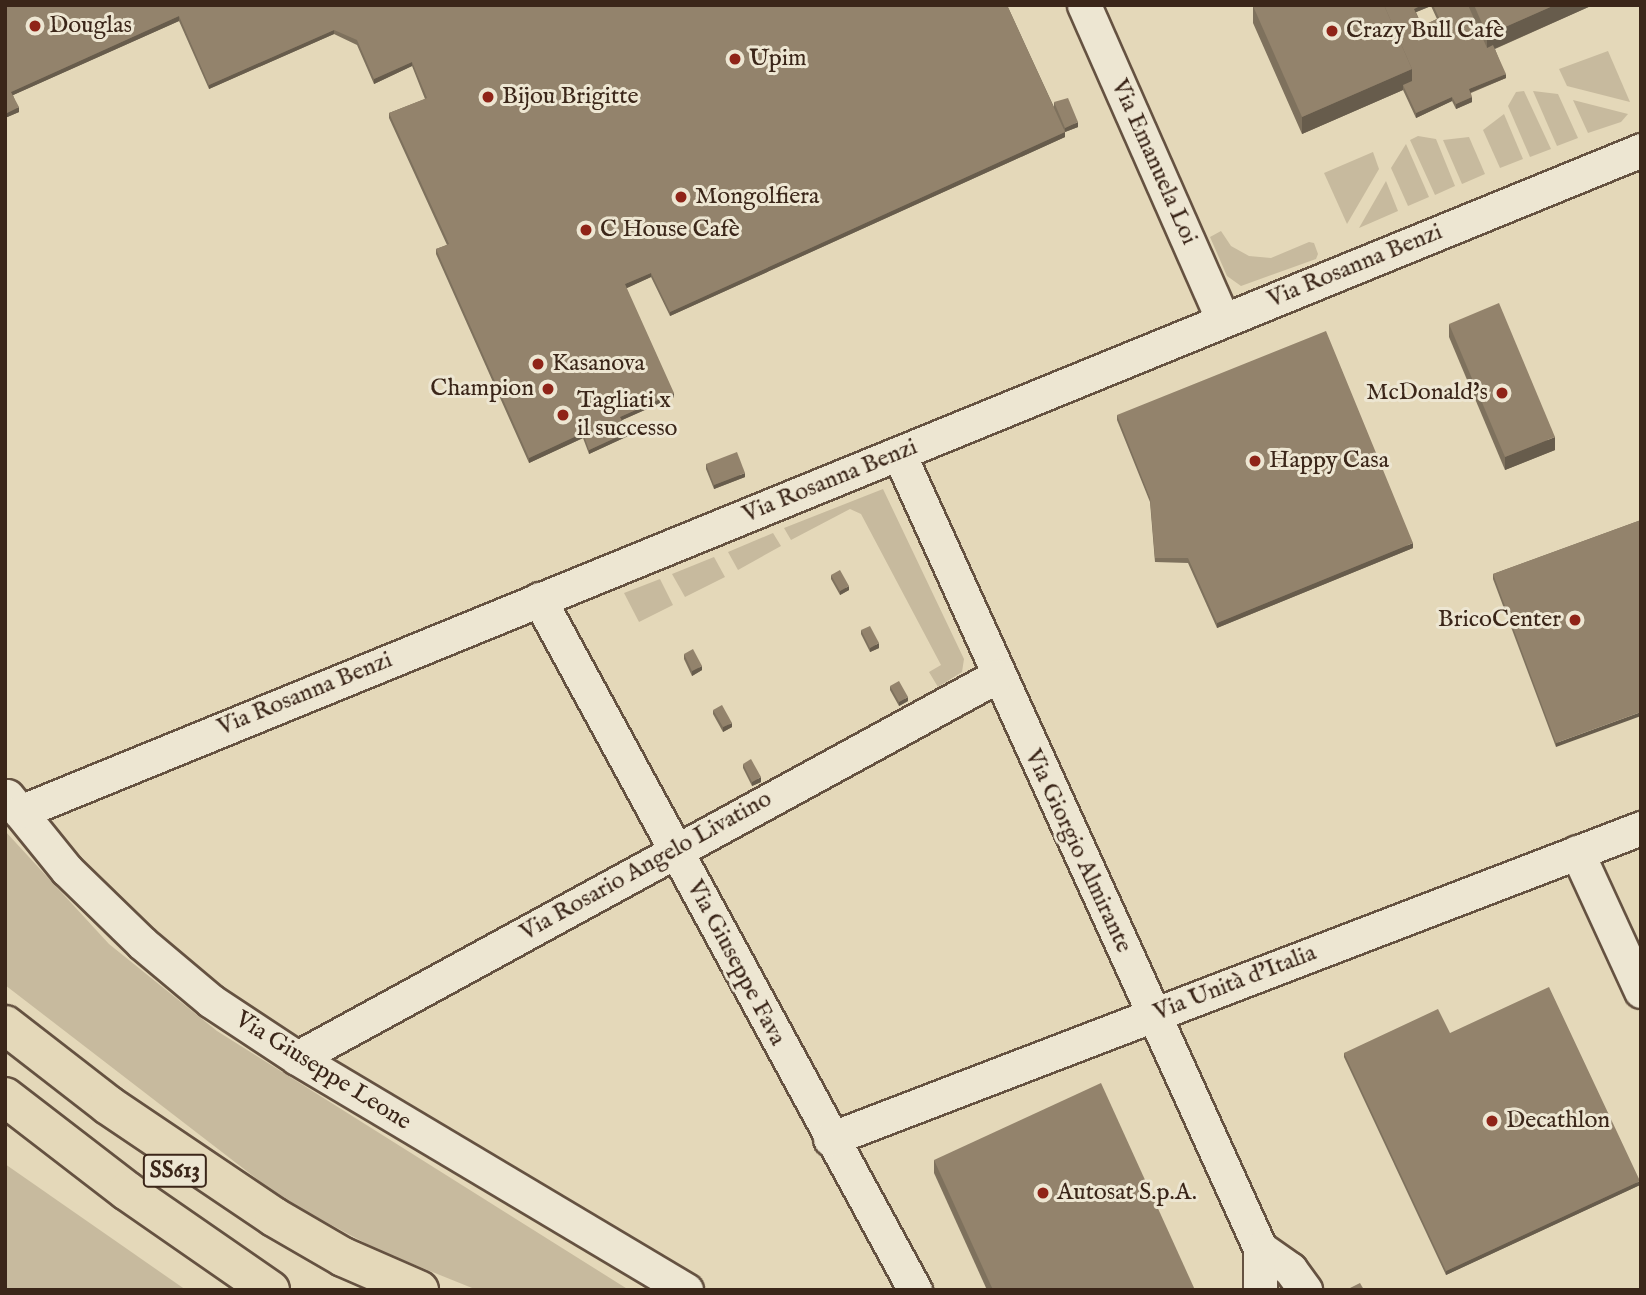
<!DOCTYPE html>
<html>
<head>
<meta charset="utf-8">
<style>
	body { margin:0 }
	#map { position:relative; width:1646px; height:1295px; overflow:hidden; background:#e4d8b9; font-family:"IM FELL English",serif }
	div>[style] { position:absolute }
	.green>* { inset:0; background:#c7ba9e }
	.roads { filter:drop-shadow(2px 0 #655241) drop-shadow(-2px 0 #655241) drop-shadow(0 2px #655241) drop-shadow(0 -2px #655241) }
	.street>* { height:33px; margin:-16.5px; padding:0 16.5px; transform-origin:16.5px; border-radius:16.5px; background:#ede6d2 }
	.highway>* { height:38px; margin:-19px; padding:0 19px; transform-origin:19px; border-radius:19px; background:#e4d8b9 }
	.wall>* { inset:0; background:#7e715d }
	.shaded-wall>* { inset:0; background:#675c4c }
	.building>* { inset:0; background:#93836c }
	.dots>* { width:19px; height:19px; translate:-50% -50%; box-sizing:border-box; border:4px solid #ede6d2; border-radius:50% }
	span { translate:-50% -50%; white-space:nowrap; text-align:center; line-height:1.15; -webkit-text-stroke:6px #ede6d2; paint-order:stroke }
	.shield-label span { padding:2px 5px; background:#ede6d2; border:2px solid; border-radius:5px; -webkit-text-stroke-width:0 }
	.shield-label { font-size:23px; color:#3b2619; font-weight:700 }
	.poi-label { font-size:24px; color:#3b2619 }
	.left { translate:0 -50%; text-align:left }
	.right { translate:-100% -50%; text-align:right }
	.street-label { font-size:24px; color:#3b2619 }
	.frame { position:absolute; inset:0; border:7px solid #3b2619; pointer-events:none }
</style>
</head>
<body>
<div id="map">
	<div class="green">
		<div style="clip-path:polygon(1608px 51px,1630px 102px,1567px 86px,1559px 69px)"></div>
		<div style="clip-path:polygon(1524px 91px,1551px 149px,1530px 157px,1508px 106px,1516px 92px)"></div>
		<div style="clip-path:polygon(1533px 91px,1558px 94px,1578px 138px,1557px 146px)"></div>
		<div style="clip-path:polygon(1573px 100px,1628px 114px,1621px 122px,1588px 133px)"></div>
		<div style="clip-path:polygon(1504px 114px,1523px 159px,1500px 168px,1483px 130px)"></div>
		<div style="clip-path:polygon(1418px 136px,1436px 139px,1455px 186px,1435px 195px,1410px 140px)"></div>
		<div style="clip-path:polygon(1469px 137px,1485px 174px,1462px 184px,1443px 140px)"></div>
		<div style="clip-path:polygon(1406px 144px,1429px 197px,1408px 206px,1391px 168px)"></div>
		<div style="clip-path:polygon(1373px 152px,1379px 169px,1347px 224px,1324px 173px)"></div>
		<div style="clip-path:polygon(1386px 181px,1398px 211px,1359px 228px)"></div>
		<div style="clip-path:polygon(1221px 231px,1231px 246px,1249px 256px,1271px 258px,1309px 242px,1314px 243px,1318px 254px,1316px 259px,1241px 286px,1227px 276px,1210px 237px)"></div>
		<div style="clip-path:polygon(883px 489px,964px 659px,962px 672px,938px 687px,929px 672px,941px 665px,861px 514px,850px 509px,791px 540px,784px 528px)"></div>
		<div style="clip-path:polygon(773px 533px,781px 546px,738px 570px,728px 552px)"></div>
		<div style="clip-path:polygon(714px 557px,725px 577px,685px 597px,672px 574px)"></div>
		<div style="clip-path:polygon(660px 579px,673px 605px,639px 622px,624px 593px)"></div>
		<div style="clip-path:polygon(5px 831px,109px 944px,217px 1031px,629px 1290px,477px 1290px,378px 1250px,283px 1199px,5px 985px)"></div>
		<div style="clip-path:polygon(5px 1164px,186px 1290px,5px 1290px)"></div>
	</div>
	<div class="roads">
		<div class="street">
			<div style="left:1084px;top:5px;width:344px;rotate:66.2deg"></div>
			<div style="left:899px;top:454px;width:872px;rotate:65.55deg"></div>
			<div style="left:1260px;top:1248px;width:42px;rotate:90deg"></div>
			<div style="left:539px;top:599px;width:787px;rotate:61.45deg"></div>
			<div style="left:7px;top:796px;width:95px;rotate:51deg"></div>
			<div style="left:67px;top:870px;width:105px;rotate:44.2deg"></div>
			<div style="left:142px;top:943px;width:90px;rotate:40deg"></div>
			<div style="left:211px;top:1001px;width:103px;rotate:33.5deg"></div>
			<div style="left:297px;top:1058px;width:453px;rotate:30.8deg"></div>
			<div style="left:20px;top:812px;width:1751px;rotate:-22.21deg"></div>
			<div style="left:1577px;top:852px;width:153px;rotate:65.3deg"></div>
			<div style="left:297px;top:1058px;width:797px;rotate:-28.62deg"></div>
			<div style="left:830px;top:1139px;width:869px;rotate:-20.98deg"></div>
			<div style="left:1260px;top:1248px;width:37px;rotate:35deg"></div>
			<div style="left:1290px;top:1269px;width:26px;rotate:54deg"></div>
		</div>
		<div class="highway">
			<div style="left:5px;top:1025px;width:130px;rotate:37.8deg"></div>
			<div style="left:108px;top:1105px;width:200px;rotate:34deg"></div>
			<div style="left:274px;top:1217px;width:80px;rotate:30.1deg"></div>
			<div style="left:343px;top:1257px;width:83px;rotate:23.5deg"></div>
			<div style="left:5px;top:1097px;width:154px;rotate:37.6deg"></div>
			<div style="left:127px;top:1191px;width:174px;rotate:34.7deg"></div>
		</div>
	</div>
	<div class="wall">
		<div style="clip-path:polygon(5px 5px,1007px 5px,1054px 107px,1054px 102px,1078px 127px,1065px 132px,1065px 137px,670px 316px,651px 277px,626px 288px,674px 397px,622px 420px,628px 436px,589px 454px,583px 438px,529px 463px,436px 254px,436px 249px,447px 245px,389px 118px,389px 113px,425px 99px,412px 66px,374px 84px,357px 45px,334px 34px,209px 89px,179px 21px,13px 95px,19px 112px,5px 118px)"></div>
		<div style="clip-path:polygon(evenodd,1255px 5px,1593px 5px,1495px 49px,1506px 78px,1471px 93px,1472px 102px,1456px 109px,1452px 101px,1416px 118px,1403px 90px,1302px 134px,1253px 23px,1253px 6px,1255px 5px,1431px 6px,1437px 19px,1422px 26px,1416px 12px,1431px 6px)"></div>
		<div style="clip-path:polygon(1449px 324px,1555px 450px,1505px 470px,1449px 337px)"></div>
		<div style="clip-path:polygon(1117px 415px,1413px 548px,1217px 628px,1188px 563px,1155px 562px,1150px 502px,1117px 420px)"></div>
		<div style="clip-path:polygon(706px 464px,745px 477px,714px 489px,706px 469px)"></div>
		<div style="clip-path:polygon(1641px 520px,1556px 747px,1493px 579px,1493px 574px)"></div>
		<div style="clip-path:polygon(831px 575px,849px 590px,840px 595px,831px 579px)"></div>
		<div style="clip-path:polygon(861px 630px,879px 648px,870px 652px,861px 634px)"></div>
		<div style="clip-path:polygon(684px 654px,702px 670px,692px 676px,684px 659px)"></div>
		<div style="clip-path:polygon(890px 686px,908px 701px,899px 706px,890px 690px)"></div>
		<div style="clip-path:polygon(713px 710px,732px 727px,723px 732px,713px 714px)"></div>
		<div style="clip-path:polygon(743px 764px,761px 782px,752px 786px,743px 768px)"></div>
		<div style="clip-path:polygon(1450px 1033px,1640px 1185px,1446px 1275px,1344px 1057px,1344px 1053px)"></div>
		<div style="clip-path:polygon(934px 1160px,1195px 1290px,987px 1290px,934px 1173px)"></div>
	</div>
	<div class="shaded-wall">
		<div style="clip-path:polygon(1422px 5px,1431px 6px,1414px 13px,1414px 9px)"></div>
		<div style="clip-path:polygon(1555px 5px,1593px 5px,1487px 52px,1487px 35px)"></div>
		<div style="clip-path:polygon(179px 16px,179px 21px,11px 96px,11px 92px)"></div>
		<div style="clip-path:polygon(334px 30px,334px 34px,209px 89px,209px 85px)"></div>
		<div style="clip-path:polygon(412px 62px,412px 66px,374px 84px,374px 79px)"></div>
		<div style="clip-path:polygon(1412px 69px,1412px 86px,1403px 85px,1403px 90px,1302px 134px,1302px 117px)"></div>
		<div style="clip-path:polygon(1506px 74px,1506px 78px,1469px 93px,1469px 89px)"></div>
		<div style="clip-path:polygon(1452px 97px,1452px 101px,1416px 118px,1416px 113px)"></div>
		<div style="clip-path:polygon(1472px 97px,1472px 102px,1456px 109px,1456px 104px)"></div>
		<div style="clip-path:polygon(19px 107px,19px 112px,5px 118px,5px 114px)"></div>
		<div style="clip-path:polygon(1078px 122px,1078px 127px,1065px 132px,1065px 128px)"></div>
		<div style="clip-path:polygon(1065px 132px,1065px 137px,670px 316px,670px 312px)"></div>
		<div style="clip-path:polygon(651px 273px,651px 277px,625px 289px,625px 284px)"></div>
		<div style="clip-path:polygon(674px 393px,674px 397px,620px 421px,620px 417px)"></div>
		<div style="clip-path:polygon(628px 432px,628px 436px,589px 454px,589px 450px)"></div>
		<div style="clip-path:polygon(583px 433px,583px 438px,529px 463px,529px 458px)"></div>
		<div style="clip-path:polygon(1555px 437px,1555px 450px,1505px 470px,1505px 457px)"></div>
		<div style="clip-path:polygon(745px 473px,745px 477px,714px 489px,714px 485px)"></div>
		<div style="clip-path:polygon(1413px 543px,1413px 548px,1217px 628px,1217px 623px)"></div>
		<div style="clip-path:polygon(849px 586px,849px 590px,840px 595px,840px 591px)"></div>
		<div style="clip-path:polygon(879px 643px,879px 648px,870px 652px,870px 648px)"></div>
		<div style="clip-path:polygon(702px 666px,702px 670px,692px 676px,692px 671px)"></div>
		<div style="clip-path:polygon(908px 697px,908px 701px,899px 706px,899px 702px)"></div>
		<div style="clip-path:polygon(1641px 712px,1641px 716px,1556px 747px,1556px 743px)"></div>
		<div style="clip-path:polygon(732px 723px,732px 727px,723px 732px,723px 727px)"></div>
		<div style="clip-path:polygon(761px 777px,761px 782px,752px 786px,752px 782px)"></div>
		<div style="clip-path:polygon(1640px 1181px,1640px 1185px,1446px 1275px,1446px 1271px)"></div>
	</div>
	<div class="building">
		<div style="clip-path:polygon(5px 5px,1007px 5px,1065px 132px,670px 312px,651px 273px,625px 284px,674px 393px,620px 417px,628px 432px,589px 450px,583px 433px,529px 458px,436px 249px,449px 244px,389px 113px,427px 98px,412px 62px,374px 79px,357px 40px,334px 30px,209px 85px,179px 16px,11px 92px,19px 107px,5px 114px)"></div>
		<div style="clip-path:polygon(1255px 5px,1384px 5px,1412px 69px,1302px 117px,1253px 6px)"></div>
		<div style="clip-path:polygon(1384px 5px,1422px 5px,1414px 9px,1422px 26px,1439px 18px,1433px 5px,1468px 5px,1487px 48px,1493px 45px,1506px 74px,1469px 89px,1472px 97px,1456px 104px,1452px 97px,1416px 113px,1403px 85px,1412px 81px,1412px 69px)"></div>
		<div style="clip-path:polygon(1474px 5px,1555px 5px,1487px 35px)"></div>
		<div style="clip-path:polygon(1068px 98px,1078px 122px,1065px 128px,1054px 102px)"></div>
		<div style="clip-path:polygon(1499px 303px,1555px 437px,1505px 457px,1449px 324px)"></div>
		<div style="clip-path:polygon(1326px 331px,1413px 543px,1217px 623px,1188px 558px,1155px 558px,1150px 498px,1117px 415px)"></div>
		<div style="clip-path:polygon(737px 452px,745px 473px,714px 485px,706px 464px)"></div>
		<div style="clip-path:polygon(1641px 520px,1641px 712px,1556px 743px,1493px 574px)"></div>
		<div style="clip-path:polygon(840px 570px,849px 586px,840px 591px,831px 575px)"></div>
		<div style="clip-path:polygon(870px 626px,879px 643px,870px 648px,861px 630px)"></div>
		<div style="clip-path:polygon(693px 649px,702px 666px,692px 671px,684px 654px)"></div>
		<div style="clip-path:polygon(899px 681px,908px 697px,899px 702px,890px 686px)"></div>
		<div style="clip-path:polygon(722px 705px,732px 723px,723px 727px,713px 710px)"></div>
		<div style="clip-path:polygon(751px 759px,761px 777px,752px 782px,743px 764px)"></div>
		<div style="clip-path:polygon(1549px 987px,1640px 1181px,1446px 1271px,1344px 1053px,1438px 1009px,1450px 1033px)"></div>
		<div style="clip-path:polygon(1101px 1083px,1195px 1290px,993px 1290px,934px 1160px)"></div>
		<div style="clip-path:polygon(1360px 1283px,1364px 1290px,1346px 1290px)"></div>
	</div>
	<div class="dots">
		<div style="left:35px;top:26px;background:#8f2418"></div>
		<div style="left:1332px;top:31px;background:#8f2418"></div>
		<div style="left:735px;top:59px;background:#8f2418"></div>
		<div style="left:488px;top:97px;background:#8f2418"></div>
		<div style="left:681px;top:197px;background:#8f2418"></div>
		<div style="left:586px;top:230px;background:#8f2418"></div>
		<div style="left:538px;top:364px;background:#8f2418"></div>
		<div style="left:548px;top:389px;background:#8f2418"></div>
		<div style="left:1502px;top:393px;background:#8f2418"></div>
		<div style="left:563px;top:415px;background:#8f2418"></div>
		<div style="left:1255px;top:461px;background:#8f2418"></div>
		<div style="left:1575px;top:620px;background:#8f2418"></div>
		<div style="left:1492px;top:1121px;background:#8f2418"></div>
		<div style="left:1043px;top:1193px;background:#8f2418"></div>
	</div>
	<div class="shield-label">
		<span style="left:175px;top:1171px">SS613</span>
	</div>
	<div class="poi-label">
		<span class="left" style="left:49px;top:26px">Douglas</span>
		<span class="left" style="left:1346px;top:31px">Crazy Bull Cafè</span>
		<span class="left" style="left:749px;top:59px">Upim</span>
		<span class="left" style="left:502px;top:97px">Bijou Brigitte</span>
		<span class="left" style="left:695px;top:197px">Mongolfiera</span>
		<span class="left" style="left:600px;top:230px">C House Cafè</span>
		<span class="left" style="left:552px;top:364px">Kasanova</span>
		<span class="right" style="left:534px;top:389px">Champion</span>
		<span class="right" style="left:1488px;top:393px">McDonald's</span>
		<span class="left" style="left:577px;top:415px">Tagliati x<br>il successo</span>
		<span class="left" style="left:1269px;top:461px">Happy Casa</span>
		<span class="right" style="left:1561px;top:620px">BricoCenter</span>
		<span class="left" style="left:1506px;top:1121px">Decathlon</span>
		<span class="left" style="left:1057px;top:1193px">Autosat S.p.A.</span>
	</div>
	<div class="street-label">
		<span style="left:1154px;top:162px;rotate:66deg">Via Emanuela Loi</span>
		<span style="left:1355px;top:266px;rotate:-22deg">Via Rosanna Benzi</span>
		<span style="left:830px;top:481px;rotate:-22deg">Via Rosanna Benzi</span>
		<span style="left:305px;top:694px;rotate:-22deg">Via Rosanna Benzi</span>
		<span style="left:1078px;top:851px;rotate:65deg">Via Giorgio Almirante</span>
		<span style="left:646px;top:866px;rotate:-29deg">Via Rosario Angelo Livatino</span>
		<span style="left:736px;top:963px;rotate:62deg">Via Giuseppe Fava</span>
		<span style="left:1235px;top:983px;rotate:-21deg">Via Unità d'Italia</span>
		<span style="left:323px;top:1071px;rotate:32deg">Via Giuseppe Leone</span>
	</div>
	<div class="frame"></div>
</div>
</body>
</html>
